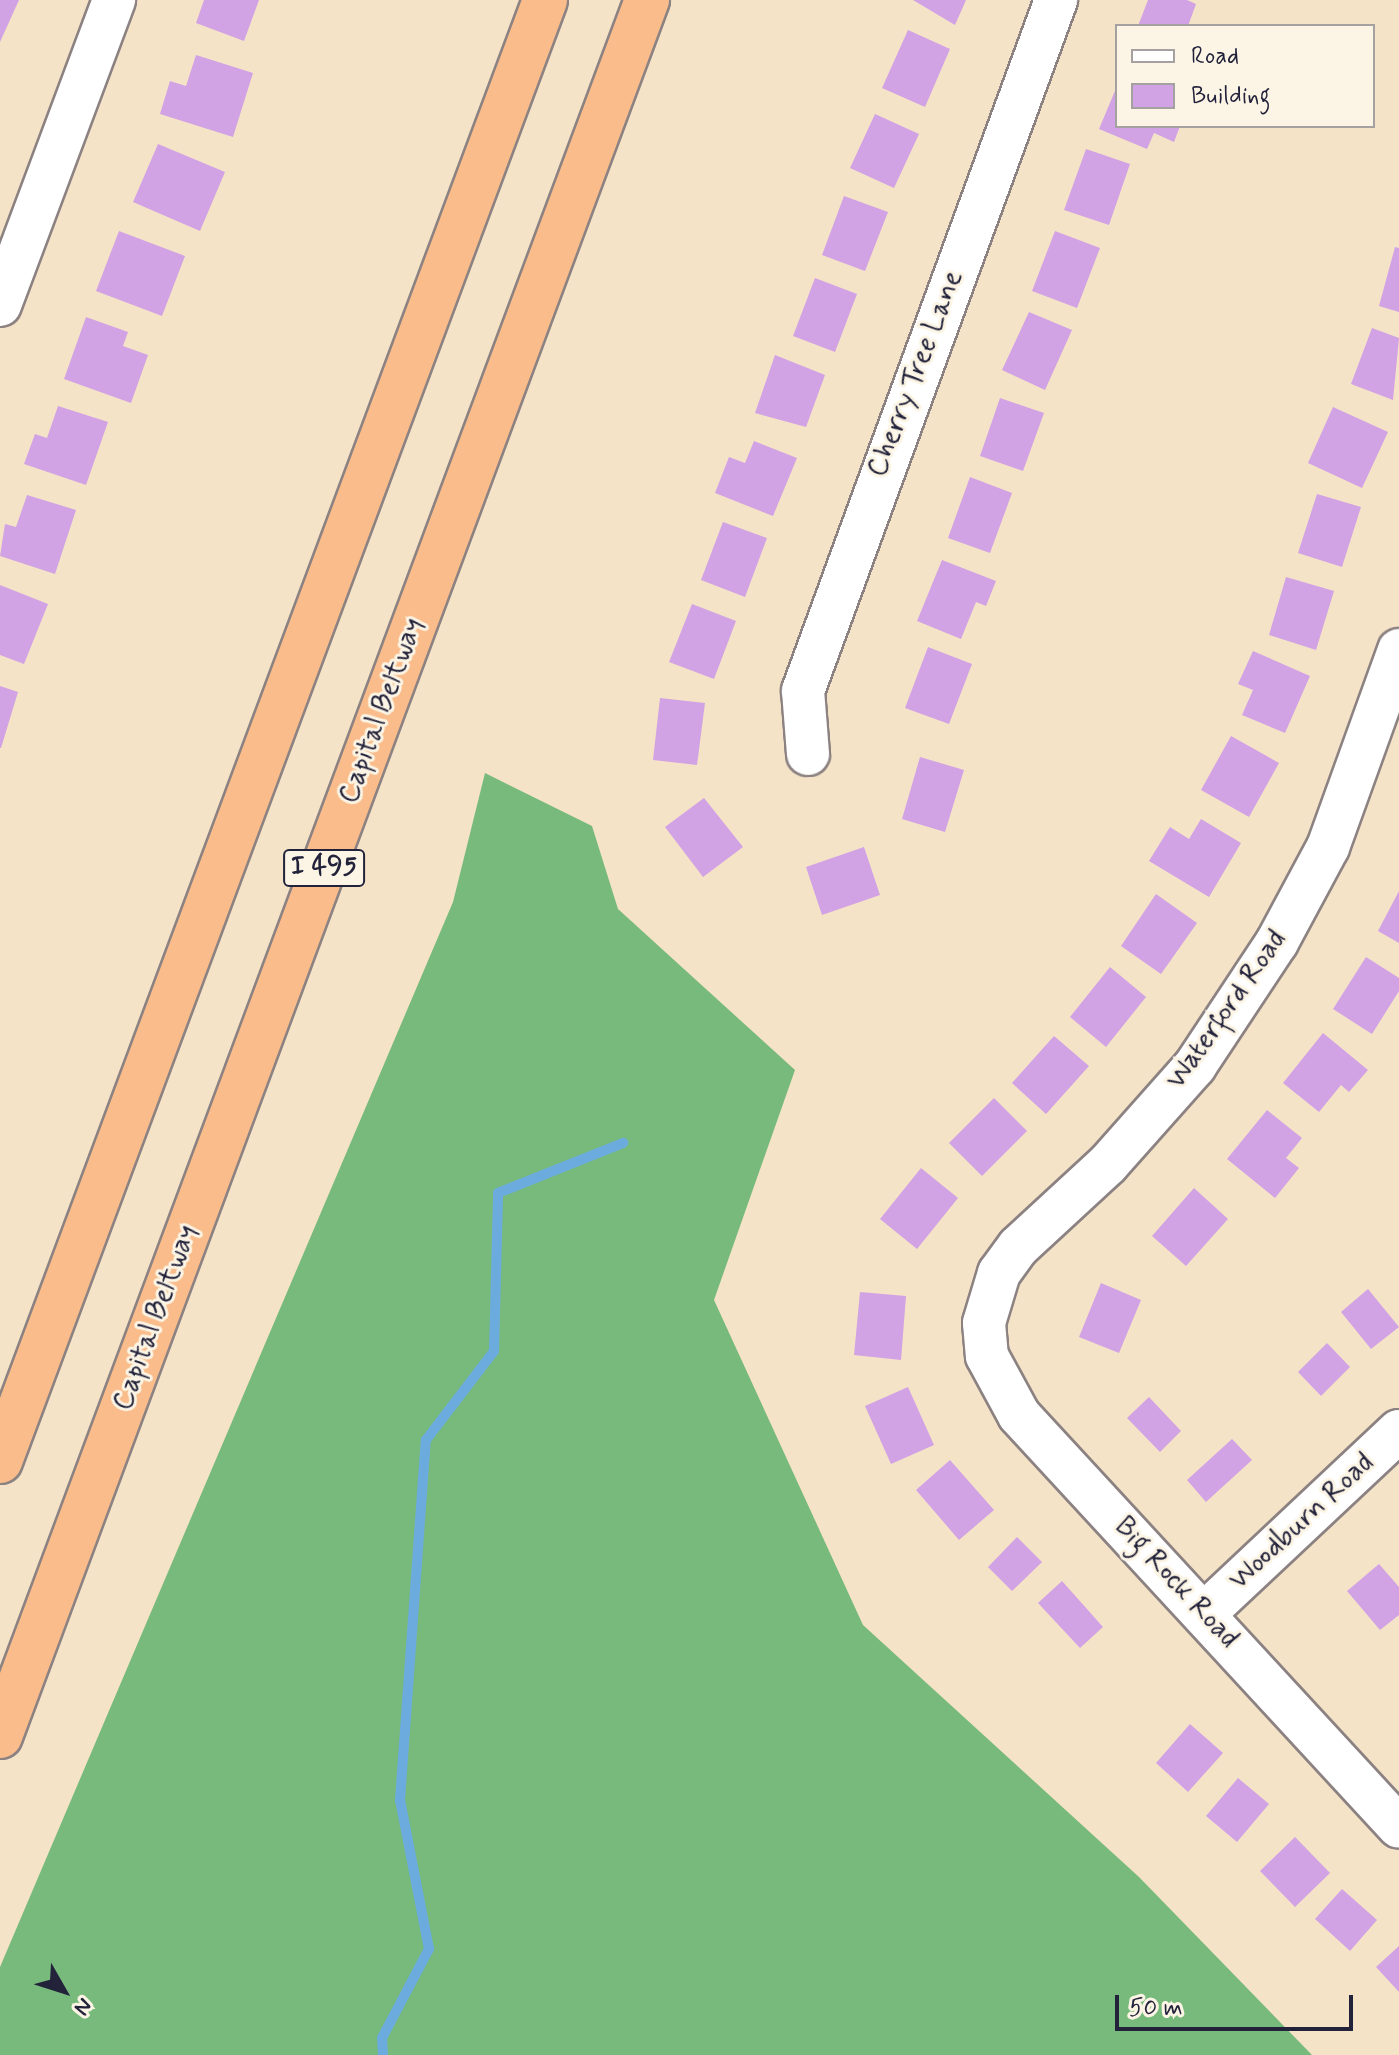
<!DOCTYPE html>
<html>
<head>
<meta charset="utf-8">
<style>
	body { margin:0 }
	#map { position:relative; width:1399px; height:2055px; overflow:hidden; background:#f5e3c8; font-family:Mynerve,sans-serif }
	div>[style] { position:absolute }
	.forest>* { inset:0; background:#78ba7c }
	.stream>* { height:10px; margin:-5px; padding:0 5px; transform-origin:5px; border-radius:5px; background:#6babde }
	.building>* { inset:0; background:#d1a2e4 }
	.roads { filter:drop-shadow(2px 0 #8c8282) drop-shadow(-2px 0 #8c8282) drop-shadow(0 2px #8c8282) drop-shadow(0 -2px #8c8282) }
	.minor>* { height:42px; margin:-21px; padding:0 21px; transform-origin:21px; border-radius:21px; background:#fff }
	.highway>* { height:44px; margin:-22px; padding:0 22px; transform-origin:22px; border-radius:22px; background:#f9bc8a }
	span { translate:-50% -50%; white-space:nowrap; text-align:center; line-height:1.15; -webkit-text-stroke:6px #fcf5e5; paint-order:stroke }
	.shield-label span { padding:2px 6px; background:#fcf5e5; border:2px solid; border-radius:6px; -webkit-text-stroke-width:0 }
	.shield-label { font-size:26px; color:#22223b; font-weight:700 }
	.street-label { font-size:28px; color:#22223b }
	.legend { position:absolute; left:1115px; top:24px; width:260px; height:104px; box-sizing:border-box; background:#fcf5e5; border:2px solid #a5a1a1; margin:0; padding:10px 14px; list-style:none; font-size:24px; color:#22223b }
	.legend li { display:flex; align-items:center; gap:16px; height:40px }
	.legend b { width:40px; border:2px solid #a5a1a1 }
	.north { position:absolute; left:24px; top:1951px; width:80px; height:80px; -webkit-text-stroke:6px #fcf5e5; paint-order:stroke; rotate:129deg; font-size:22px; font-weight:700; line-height:32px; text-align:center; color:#22223b }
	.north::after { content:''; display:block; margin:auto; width:28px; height:36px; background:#22223b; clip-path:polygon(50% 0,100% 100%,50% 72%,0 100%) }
	.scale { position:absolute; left:1115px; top:1995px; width:238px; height:36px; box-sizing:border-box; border:4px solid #22223b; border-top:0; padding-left:10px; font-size:24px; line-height:28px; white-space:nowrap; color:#22223b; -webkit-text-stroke:6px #fcf5e5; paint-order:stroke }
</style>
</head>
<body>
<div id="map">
	<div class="forest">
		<div style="clip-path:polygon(485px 773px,592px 826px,618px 909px,795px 1070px,714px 1300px,863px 1625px,1139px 1877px,1312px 2055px,0 2055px,0 1967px,453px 902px)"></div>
	</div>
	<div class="stream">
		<div style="left:383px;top:2055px;width:17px;rotate:-93deg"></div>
		<div style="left:382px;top:2038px;width:101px;rotate:-62.2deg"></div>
		<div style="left:429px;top:1949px;width:152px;rotate:-101deg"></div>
		<div style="left:400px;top:1800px;width:361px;rotate:-85.9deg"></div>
		<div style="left:426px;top:1440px;width:112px;rotate:-52.6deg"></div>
		<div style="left:494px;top:1351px;width:158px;rotate:-88.5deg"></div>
		<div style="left:498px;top:1193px;width:135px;rotate:-21.8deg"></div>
	</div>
	<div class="building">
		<div style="clip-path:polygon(0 0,19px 0,0 42px)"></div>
		<div style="clip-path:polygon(204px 0,259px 0,244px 41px,196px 23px)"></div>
		<div style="clip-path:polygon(913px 0,966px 0,955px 25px)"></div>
		<div style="clip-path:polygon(1148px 0,1187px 0,1196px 4px,1188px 26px,1138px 26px)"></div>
		<div style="clip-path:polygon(908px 30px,950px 49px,925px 107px,882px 88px)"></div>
		<div style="clip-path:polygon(196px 55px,253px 73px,233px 137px,160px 114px,170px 81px,186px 86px)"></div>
		<div style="clip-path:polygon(1117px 86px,1117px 126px,1180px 126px,1174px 142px,1154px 133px,1147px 149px,1099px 129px)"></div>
		<div style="clip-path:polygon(875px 114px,919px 134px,894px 188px,850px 168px)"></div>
		<div style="clip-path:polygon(158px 144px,225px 172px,200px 231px,133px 202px)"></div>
		<div style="clip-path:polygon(1086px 149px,1130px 164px,1109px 225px,1064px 210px)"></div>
		<div style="clip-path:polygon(844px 196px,888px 212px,865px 271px,822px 255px)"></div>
		<div style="clip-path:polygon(119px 231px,185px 256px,162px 316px,96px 291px)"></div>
		<div style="clip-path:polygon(1055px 231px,1100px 248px,1077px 308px,1032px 291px)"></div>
		<div style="clip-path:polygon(1395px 247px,1399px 248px,1399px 312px,1379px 306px)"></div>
		<div style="clip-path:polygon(815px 278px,857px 294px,835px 352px,793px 336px)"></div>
		<div style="clip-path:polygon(1029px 312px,1072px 330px,1045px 390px,1002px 370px)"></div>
		<div style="clip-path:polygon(86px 317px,128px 332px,123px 346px,148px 355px,131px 403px,64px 379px)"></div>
		<div style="clip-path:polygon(1372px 328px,1399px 338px,1393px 400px,1351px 384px)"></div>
		<div style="clip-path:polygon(775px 355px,825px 375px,806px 427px,755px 413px)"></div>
		<div style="clip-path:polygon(1000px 398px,1044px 413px,1023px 471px,980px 456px)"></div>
		<div style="clip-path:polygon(58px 406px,108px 422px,86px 485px,24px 464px,35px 434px,47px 438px)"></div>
		<div style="clip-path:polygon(1333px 407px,1388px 432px,1362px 488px,1308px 463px)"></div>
		<div style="clip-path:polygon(754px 441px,797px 458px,773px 516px,715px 493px,729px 457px,745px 463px)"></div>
		<div style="clip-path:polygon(970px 477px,1012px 493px,990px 553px,948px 538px)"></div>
		<div style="clip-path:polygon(1317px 494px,1361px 507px,1342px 567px,1298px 553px)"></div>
		<div style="clip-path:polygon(27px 495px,76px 510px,55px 574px,0 556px,5px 524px,16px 527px)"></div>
		<div style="clip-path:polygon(723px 522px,767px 538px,745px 597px,701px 580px)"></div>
		<div style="clip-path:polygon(942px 560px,996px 581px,986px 606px,976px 602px,961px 639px,917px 621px)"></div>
		<div style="clip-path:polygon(1286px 577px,1334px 591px,1316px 650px,1269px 635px)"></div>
		<div style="clip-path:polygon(0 585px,48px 604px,24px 664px,0 655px)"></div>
		<div style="clip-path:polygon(692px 604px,736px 621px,714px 679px,669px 662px)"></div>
		<div style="clip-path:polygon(928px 647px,972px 664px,949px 724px,905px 708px)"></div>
		<div style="clip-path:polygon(1253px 651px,1310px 676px,1285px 733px,1242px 715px,1253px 690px,1238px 684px)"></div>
		<div style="clip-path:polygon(0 686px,18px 692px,1px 748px,0 748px)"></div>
		<div style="clip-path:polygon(660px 698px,705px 703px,697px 765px,653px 760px)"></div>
		<div style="clip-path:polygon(1231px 736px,1279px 763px,1249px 817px,1201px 790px)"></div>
		<div style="clip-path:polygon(920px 757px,964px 770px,945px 832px,902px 819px)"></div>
		<div style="clip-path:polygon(704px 798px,743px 847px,703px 877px,665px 827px)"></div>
		<div style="clip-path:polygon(1201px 819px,1241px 843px,1209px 897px,1149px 861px,1170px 827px,1189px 839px)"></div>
		<div style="clip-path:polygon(864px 847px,880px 895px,822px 915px,806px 867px)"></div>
		<div style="clip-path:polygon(1399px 891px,1399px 943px,1378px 931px)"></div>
		<div style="clip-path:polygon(1156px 894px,1197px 923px,1161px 974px,1121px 946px)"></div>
		<div style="clip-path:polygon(1366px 957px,1399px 978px,1399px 991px,1372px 1034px,1333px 1009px)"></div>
		<div style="clip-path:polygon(1110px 967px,1146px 997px,1106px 1047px,1070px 1017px)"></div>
		<div style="clip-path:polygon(1323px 1033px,1368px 1070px,1349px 1092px,1341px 1085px,1319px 1112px,1283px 1083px)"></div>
		<div style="clip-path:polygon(1054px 1036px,1089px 1066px,1046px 1114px,1012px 1083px)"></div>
		<div style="clip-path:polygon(994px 1098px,1027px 1131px,982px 1176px,949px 1143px)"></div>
		<div style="clip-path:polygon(1267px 1110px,1302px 1138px,1286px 1158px,1299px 1168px,1275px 1198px,1227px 1159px)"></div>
		<div style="clip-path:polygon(921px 1168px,958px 1198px,917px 1249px,880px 1219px)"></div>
		<div style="clip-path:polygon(1194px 1188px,1228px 1219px,1186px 1266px,1152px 1236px)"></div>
		<div style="clip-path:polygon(1101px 1283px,1141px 1300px,1119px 1353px,1079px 1337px)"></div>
		<div style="clip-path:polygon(1368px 1289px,1399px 1327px,1371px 1349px,1341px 1312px)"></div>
		<div style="clip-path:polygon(860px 1292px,906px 1296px,901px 1360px,854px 1355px)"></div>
		<div style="clip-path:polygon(1327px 1343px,1350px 1367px,1321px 1396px,1298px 1372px)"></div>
		<div style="clip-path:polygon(908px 1387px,934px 1445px,891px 1464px,865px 1406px)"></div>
		<div style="clip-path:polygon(1149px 1397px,1181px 1431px,1160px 1452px,1127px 1418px)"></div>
		<div style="clip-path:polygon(1232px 1439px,1252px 1460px,1206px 1502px,1187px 1480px)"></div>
		<div style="clip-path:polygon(950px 1460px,994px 1510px,959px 1540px,916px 1490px)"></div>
		<div style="clip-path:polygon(1017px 1537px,1042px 1562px,1012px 1591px,988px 1567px)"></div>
		<div style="clip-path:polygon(1379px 1564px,1399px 1587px,1399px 1615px,1380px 1630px,1347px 1591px)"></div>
		<div style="clip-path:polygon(1062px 1581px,1103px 1627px,1080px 1648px,1038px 1603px)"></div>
		<div style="clip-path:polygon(1190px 1724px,1223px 1753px,1188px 1792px,1156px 1763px)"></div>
		<div style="clip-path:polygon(1238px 1778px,1269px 1804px,1237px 1842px,1206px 1816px)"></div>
		<div style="clip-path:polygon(1295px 1837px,1330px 1873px,1295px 1907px,1260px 1871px)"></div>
		<div style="clip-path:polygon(1342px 1889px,1377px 1920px,1350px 1951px,1315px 1919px)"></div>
		<div style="clip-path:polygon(1399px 1946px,1399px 1992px,1376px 1967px)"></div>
	</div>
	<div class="roads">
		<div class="minor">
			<div style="left:0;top:305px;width:326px;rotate:-69.5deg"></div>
			<div style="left:1399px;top:650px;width:209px;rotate:109.8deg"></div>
			<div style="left:1328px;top:847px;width:108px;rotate:118.2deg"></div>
			<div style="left:1277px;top:942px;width:149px;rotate:123.5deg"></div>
			<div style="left:1195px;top:1066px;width:131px;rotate:131.6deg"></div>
			<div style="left:1108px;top:1164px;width:122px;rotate:137.3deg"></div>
			<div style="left:1018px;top:1247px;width:32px;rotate:126deg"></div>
			<div style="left:999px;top:1273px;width:52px;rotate:106.7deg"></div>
			<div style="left:984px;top:1323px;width:33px;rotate:85deg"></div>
			<div style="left:987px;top:1356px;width:67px;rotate:61.5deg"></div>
			<div style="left:1019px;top:1415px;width:560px;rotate:47.31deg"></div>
			<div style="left:808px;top:754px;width:63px;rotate:-94.5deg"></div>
			<div style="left:803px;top:691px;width:736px;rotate:-69.89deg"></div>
			<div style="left:1205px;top:1613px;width:266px;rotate:-43.2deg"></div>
		</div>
		<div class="highway">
			<div style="left:0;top:1461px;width:1559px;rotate:-69.54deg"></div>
			<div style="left:0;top:1736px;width:1853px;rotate:-69.56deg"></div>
		</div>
	</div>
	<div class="shield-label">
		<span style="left:324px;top:868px">I 495</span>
	</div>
	<div class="street-label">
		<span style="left:916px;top:374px;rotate:-69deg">Cherry Tree Lane</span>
		<span style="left:382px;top:711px;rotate:-70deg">Capital Beltway</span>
		<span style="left:1227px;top:1010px;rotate:-55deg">Waterford Road</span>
		<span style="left:156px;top:1318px;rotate:-70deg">Capital Beltway</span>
		<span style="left:1302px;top:1522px;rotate:-43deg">Woodburn Road</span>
		<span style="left:1176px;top:1583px;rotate:47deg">Big Rock Road</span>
	</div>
	<ul class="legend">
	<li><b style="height:10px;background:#fff"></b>Road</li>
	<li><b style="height:22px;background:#d1a2e4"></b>Building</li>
	</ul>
	<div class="north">N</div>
	<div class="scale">50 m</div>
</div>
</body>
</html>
